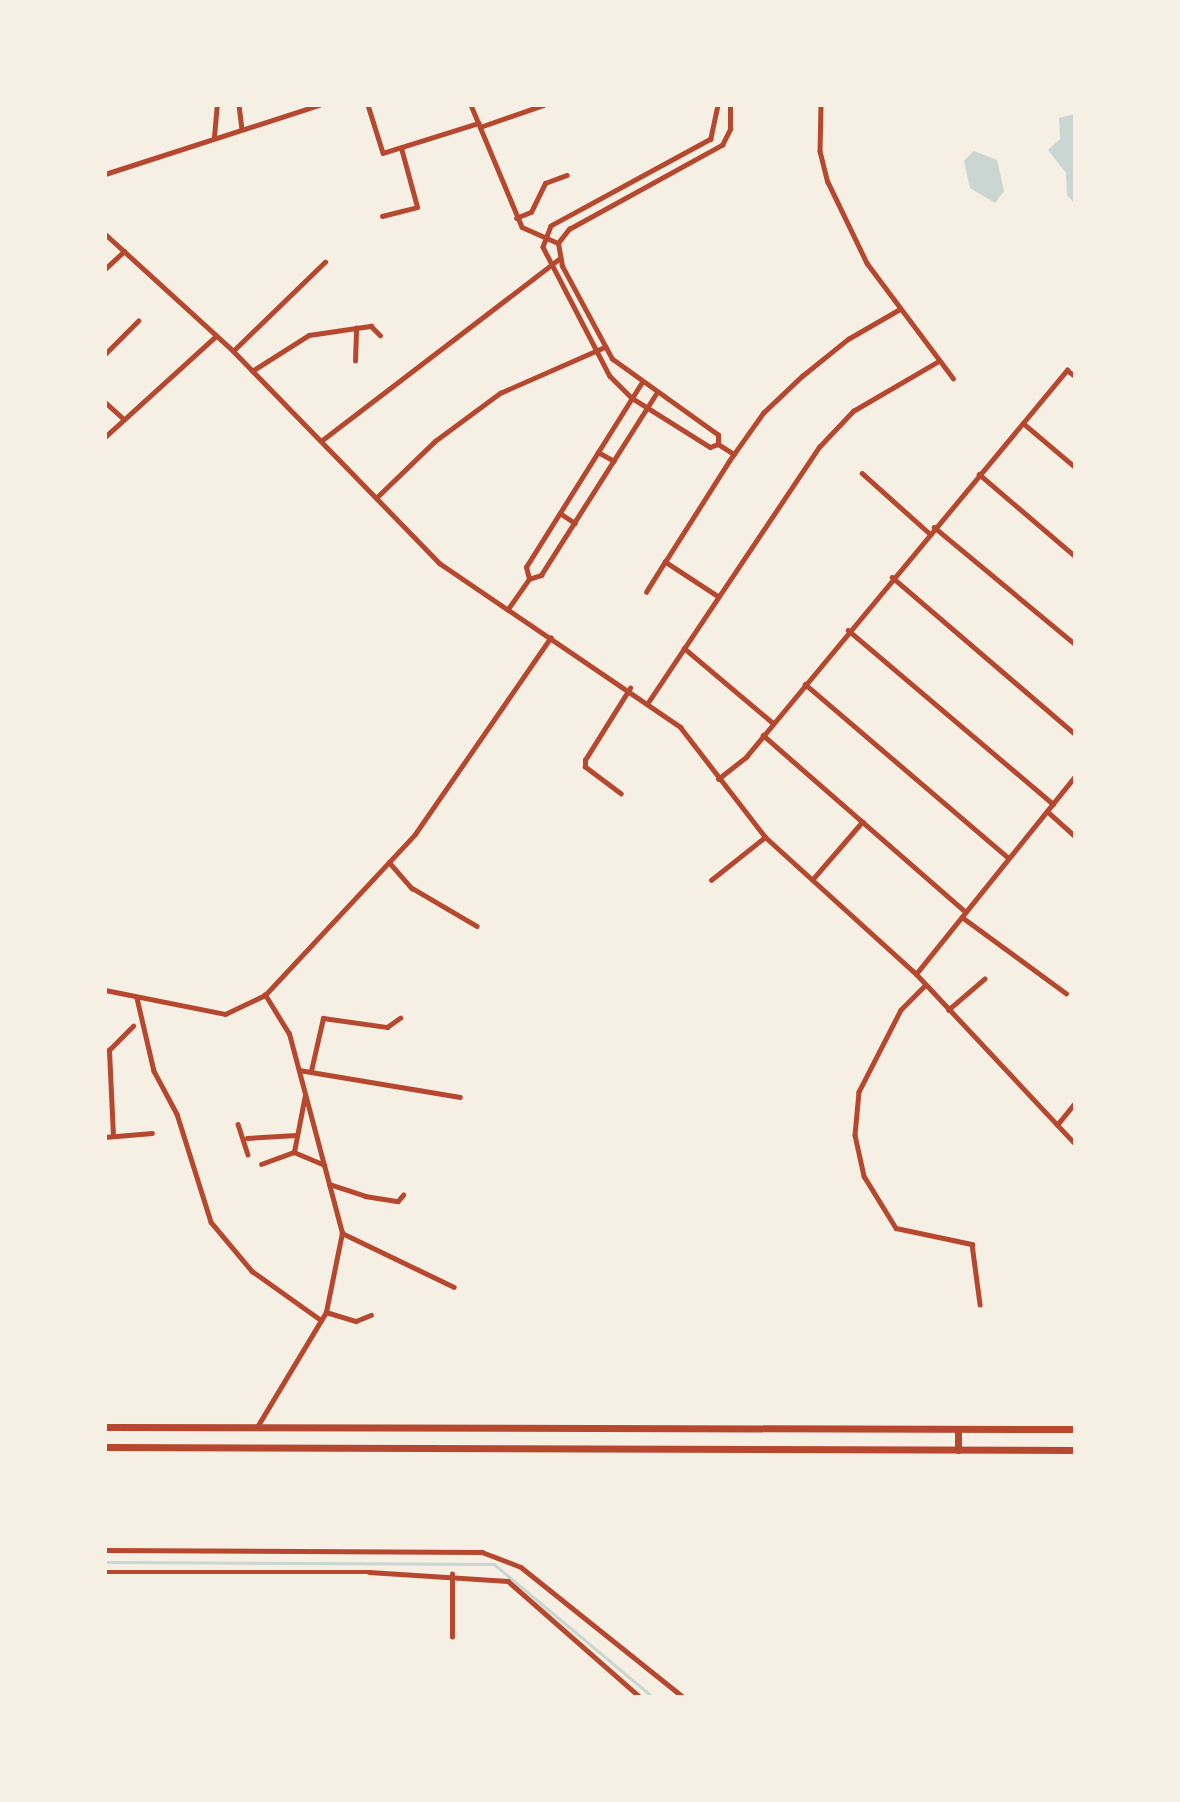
<!DOCTYPE html>
<html>
<head>
<meta charset="utf-8">
<style>
	body { margin:0 }
	#map { position:relative; width:1180px; height:1802px; overflow:hidden; background:#f6efe4; font-family:"DM Sans",sans-serif }
	div>[style] { position:absolute }
	.water>* { inset:0; background:#c9d6d2 }
	.stream>* { height:2.5px; margin:-1.25px; padding:0 1.25px; transform-origin:1.25px; border-radius:1.25px; background:#c9d6d2 }
	.minor>* { height:4.5px; margin:-2.25px; padding:0 2.25px; transform-origin:2.25px; border-radius:2.25px; background:#b5482f }
	.tertiary>* { height:5px; margin:-2.5px; padding:0 2.5px; transform-origin:2.5px; border-radius:2.5px; background:#b5482f }
	.trunk>* { height:7px; margin:-3.5px; padding:0 3.5px; transform-origin:3.5px; border-radius:3.5px; background:#b5482f }
	span { translate:-50% -50%; white-space:nowrap; text-align:center; line-height:1.15; -webkit-text-stroke:6px #f6efe4; paint-order:stroke }
	.frame { position:absolute; inset:0; border:107px solid #f6efe4; pointer-events:none }
</style>
</head>
<body>
<div id="map">
	<div class="water">
		<div style="clip-path:polygon(1075px 114px,1075px 204px,1067px 195px,1066px 173px,1048px 150px,1060px 139px,1059px 118px)"></div>
		<div style="clip-path:polygon(974px 151px,997px 160px,1004px 191px,995px 203px,970px 188px,964px 161px)"></div>
	</div>
	<div class="stream">
		<div style="left:105px;top:1562px;width:389px;rotate:0.3deg"></div>
		<div style="left:494px;top:1564px;width:207px;rotate:39.9deg"></div>
	</div>
	<div class="minor">
		<div style="left:239px;top:105px;width:24px;rotate:83deg"></div>
		<div style="left:368px;top:105px;width:50px;rotate:72.6deg"></div>
		<div style="left:383px;top:153px;width:100px;rotate:-17.5deg"></div>
		<div style="left:471px;top:105px;width:132px;rotate:67.3deg"></div>
		<div style="left:522px;top:227px;width:39px;rotate:24deg"></div>
		<div style="left:718px;top:105px;width:35px;rotate:102deg"></div>
		<div style="left:711px;top:139px;width:182px;rotate:151.5deg"></div>
		<div style="left:551px;top:226px;width:22px;rotate:111deg"></div>
		<div style="left:543px;top:247px;width:145px;rotate:62.6deg"></div>
		<div style="left:610px;top:376px;width:31px;rotate:45deg"></div>
		<div style="left:632px;top:398px;width:92px;rotate:32.1deg"></div>
		<div style="left:710px;top:447px;width:9px;rotate:-21deg"></div>
		<div style="left:718px;top:444px;width:19px;rotate:32deg"></div>
		<div style="left:821px;top:105px;width:46px;rotate:91.2deg"></div>
		<div style="left:820px;top:151px;width:32px;rotate:76deg"></div>
		<div style="left:828px;top:182px;width:90px;rotate:64.3deg"></div>
		<div style="left:867px;top:263px;width:144px;rotate:53.2deg"></div>
		<div style="left:480px;top:127px;width:67px;rotate:-19.2deg"></div>
		<div style="left:214px;top:137px;width:32px;rotate:-85deg"></div>
		<div style="left:382px;top:216px;width:36px;rotate:-14deg"></div>
		<div style="left:417px;top:207px;width:61px;rotate:-105.2deg"></div>
		<div style="left:516px;top:218px;width:16px;rotate:-22deg"></div>
		<div style="left:531px;top:212px;width:32px;rotate:-64deg"></div>
		<div style="left:545px;top:183px;width:23px;rotate:-20deg"></div>
		<div style="left:105px;top:269px;width:26px;rotate:-43deg"></div>
		<div style="left:233px;top:351px;width:128px;rotate:-44.1deg"></div>
		<div style="left:105px;top:354px;width:47px;rotate:-45deg"></div>
		<div style="left:355px;top:361px;width:33px;rotate:-88deg"></div>
		<div style="left:252px;top:371px;width:67px;rotate:-32.3deg"></div>
		<div style="left:309px;top:335px;width:63px;rotate:-8.3deg"></div>
		<div style="left:371px;top:326px;width:13px;rotate:45deg"></div>
		<div style="left:105px;top:402px;width:25px;rotate:42deg"></div>
		<div style="left:1023px;top:423px;width:68px;rotate:40.2deg"></div>
		<div style="left:105px;top:437px;width:150px;rotate:-42.3deg"></div>
		<div style="left:321px;top:441px;width:301px;rotate:-37.4deg"></div>
		<div style="left:718px;top:444px;width:9px;rotate:-90deg"></div>
		<div style="left:718px;top:435px;width:130px;rotate:-144.4deg"></div>
		<div style="left:612px;top:359px;width:106px;rotate:-118.3deg"></div>
		<div style="left:562px;top:266px;width:23px;rotate:-100deg"></div>
		<div style="left:558px;top:243px;width:18px;rotate:-52deg"></div>
		<div style="left:569px;top:229px;width:175px;rotate:-28.8deg"></div>
		<div style="left:722px;top:145px;width:18px;rotate:-63deg"></div>
		<div style="left:730px;top:129px;width:24px;rotate:-90deg"></div>
		<div style="left:598px;top:452px;width:18px;rotate:29deg"></div>
		<div style="left:862px;top:473px;width:90px;rotate:41.8deg"></div>
		<div style="left:979px;top:474px;width:126px;rotate:40.5deg"></div>
		<div style="left:376px;top:498px;width:82px;rotate:-44deg"></div>
		<div style="left:435px;top:441px;width:81px;rotate:-36.4deg"></div>
		<div style="left:500px;top:393px;width:115px;rotate:-23.7deg"></div>
		<div style="left:560px;top:513px;width:18px;rotate:34deg"></div>
		<div style="left:934px;top:527px;width:183px;rotate:39.7deg"></div>
		<div style="left:892px;top:577px;width:241px;rotate:40.6deg"></div>
		<div style="left:529px;top:579px;width:12px;rotate:-104deg"></div>
		<div style="left:526px;top:567px;width:216px;rotate:-57.9deg"></div>
		<div style="left:646px;top:592px;width:36px;rotate:-58deg"></div>
		<div style="left:717px;top:596px;width:62px;rotate:-146.8deg"></div>
		<div style="left:665px;top:562px;width:120px;rotate:-57.6deg"></div>
		<div style="left:729px;top:461px;width:59px;rotate:-54.7deg"></div>
		<div style="left:763px;top:413px;width:54px;rotate:-43.5deg"></div>
		<div style="left:802px;top:376px;width:59px;rotate:-38.8deg"></div>
		<div style="left:848px;top:339px;width:60px;rotate:-30deg"></div>
		<div style="left:508px;top:609px;width:37px;rotate:-55deg"></div>
		<div style="left:529px;top:579px;width:13px;rotate:-18deg"></div>
		<div style="left:541px;top:575px;width:214px;rotate:-57.6deg"></div>
		<div style="left:848px;top:630px;width:269px;rotate:40.3deg"></div>
		<div style="left:684px;top:648px;width:116px;rotate:40.1deg"></div>
		<div style="left:805px;top:684px;width:268px;rotate:40.5deg"></div>
		<div style="left:649px;top:701px;width:306px;rotate:-56.2deg"></div>
		<div style="left:819px;top:447px;width:50px;rotate:-46.6deg"></div>
		<div style="left:853px;top:411px;width:99px;rotate:-30.2deg"></div>
		<div style="left:763px;top:735px;width:269px;rotate:41.1deg"></div>
		<div style="left:718px;top:779px;width:36px;rotate:-38deg"></div>
		<div style="left:746px;top:757px;width:503px;rotate:-50.33deg"></div>
		<div style="left:1067px;top:370px;width:10px;rotate:37deg"></div>
		<div style="left:621px;top:794px;width:45px;rotate:-143.1deg"></div>
		<div style="left:585px;top:767px;width:7px;rotate:-90deg"></div>
		<div style="left:585px;top:760px;width:85px;rotate:-58deg"></div>
		<div style="left:1047px;top:811px;width:38px;rotate:42deg"></div>
		<div style="left:389px;top:862px;width:35px;rotate:49deg"></div>
		<div style="left:412px;top:888px;width:75px;rotate:30.3deg"></div>
		<div style="left:711px;top:880px;width:69px;rotate:-38.5deg"></div>
		<div style="left:812px;top:880px;width:77px;rotate:-49.2deg"></div>
		<div style="left:962px;top:917px;width:129px;rotate:36.2deg"></div>
		<div style="left:916px;top:974px;width:254px;rotate:-51.2deg"></div>
		<div style="left:926px;top:985px;width:35px;rotate:135deg"></div>
		<div style="left:901px;top:1010px;width:92px;rotate:117.1deg"></div>
		<div style="left:859px;top:1092px;width:43px;rotate:95.3deg"></div>
		<div style="left:855px;top:1135px;width:42px;rotate:77.6deg"></div>
		<div style="left:864px;top:1176px;width:61px;rotate:58.4deg"></div>
		<div style="left:896px;top:1228px;width:78px;rotate:11.9deg"></div>
		<div style="left:972px;top:1244px;width:61px;rotate:82.4deg"></div>
		<div style="left:137px;top:998px;width:75px;rotate:76.9deg"></div>
		<div style="left:154px;top:1071px;width:49px;rotate:61.9deg"></div>
		<div style="left:177px;top:1114px;width:113px;rotate:72.5deg"></div>
		<div style="left:211px;top:1222px;width:64px;rotate:50.1deg"></div>
		<div style="left:252px;top:1271px;width:85px;rotate:35.4deg"></div>
		<div style="left:948px;top:1010px;width:48px;rotate:-40.7deg"></div>
		<div style="left:299px;top:1070px;width:163px;rotate:9.5deg"></div>
		<div style="left:311px;top:1071px;width:54px;rotate:-77.2deg"></div>
		<div style="left:323px;top:1018px;width:65px;rotate:8deg"></div>
		<div style="left:387px;top:1027px;width:16px;rotate:-35deg"></div>
		<div style="left:238px;top:1124px;width:32px;rotate:72deg"></div>
		<div style="left:1057px;top:1125px;width:28px;rotate:-51deg"></div>
		<div style="left:113px;top:1136px;width:86px;rotate:-92.7deg"></div>
		<div style="left:109px;top:1050px;width:34px;rotate:-45deg"></div>
		<div style="left:105px;top:1137px;width:47px;rotate:-4.9deg"></div>
		<div style="left:247px;top:1138px;width:49px;rotate:-3.5deg"></div>
		<div style="left:294px;top:1152px;width:58px;rotate:-79.1deg"></div>
		<div style="left:261px;top:1164px;width:35px;rotate:-20deg"></div>
		<div style="left:294px;top:1152px;width:33px;rotate:23deg"></div>
		<div style="left:329px;top:1184px;width:38px;rotate:18deg"></div>
		<div style="left:365px;top:1196px;width:33px;rotate:9deg"></div>
		<div style="left:398px;top:1201px;width:8px;rotate:-50deg"></div>
		<div style="left:342px;top:1233px;width:124px;rotate:25.7deg"></div>
		<div style="left:326px;top:1312px;width:31px;rotate:17deg"></div>
		<div style="left:356px;top:1321px;width:16px;rotate:-22deg"></div>
		<div style="left:257px;top:1427px;width:134px;rotate:-59deg"></div>
		<div style="left:326px;top:1312px;width:81px;rotate:-78.6deg"></div>
		<div style="left:342px;top:1233px;width:206px;rotate:-104.9deg"></div>
		<div style="left:289px;top:1034px;width:46px;rotate:-121.6deg"></div>
		<div style="left:105px;top:1550px;width:377px;rotate:0.3deg"></div>
		<div style="left:482px;top:1552px;width:42px;rotate:21deg"></div>
		<div style="left:521px;top:1567px;width:208px;rotate:38.7deg"></div>
		<div style="left:105px;top:1572px;width:264px"></div>
		<div style="left:369px;top:1572px;width:139px;rotate:3.7deg"></div>
		<div style="left:508px;top:1581px;width:176px;rotate:41.3deg"></div>
		<div style="left:452px;top:1637px;width:63px;rotate:-90deg"></div>
	</div>
	<div class="tertiary">
		<div style="left:105px;top:174px;width:225px;rotate:-17.9deg"></div>
		<div style="left:105px;top:234px;width:173px;rotate:42.4deg"></div>
		<div style="left:233px;top:351px;width:296px;rotate:45.8deg"></div>
		<div style="left:439px;top:563px;width:292px;rotate:34.2deg"></div>
		<div style="left:680px;top:727px;width:139px;rotate:52.3deg"></div>
		<div style="left:765px;top:837px;width:204px;rotate:42.2deg"></div>
		<div style="left:916px;top:974px;width:233px;rotate:46.9deg"></div>
		<div style="left:105px;top:990px;width:122px;rotate:11.3deg"></div>
		<div style="left:225px;top:1014px;width:44px;rotate:-25.4deg"></div>
		<div style="left:265px;top:995px;width:220px;rotate:-47deg"></div>
		<div style="left:415px;top:834px;width:239px;rotate:-55.4deg"></div>
	</div>
	<div class="trunk">
		<div style="left:105px;top:1427px;width:970px;rotate:0.12deg"></div>
		<div style="left:958px;top:1429px;width:21px;rotate:90deg"></div>
		<div style="left:105px;top:1447px;width:970px;rotate:0.18deg"></div>
	</div>
	<div class="frame"></div>
</div>
</body>
</html>
